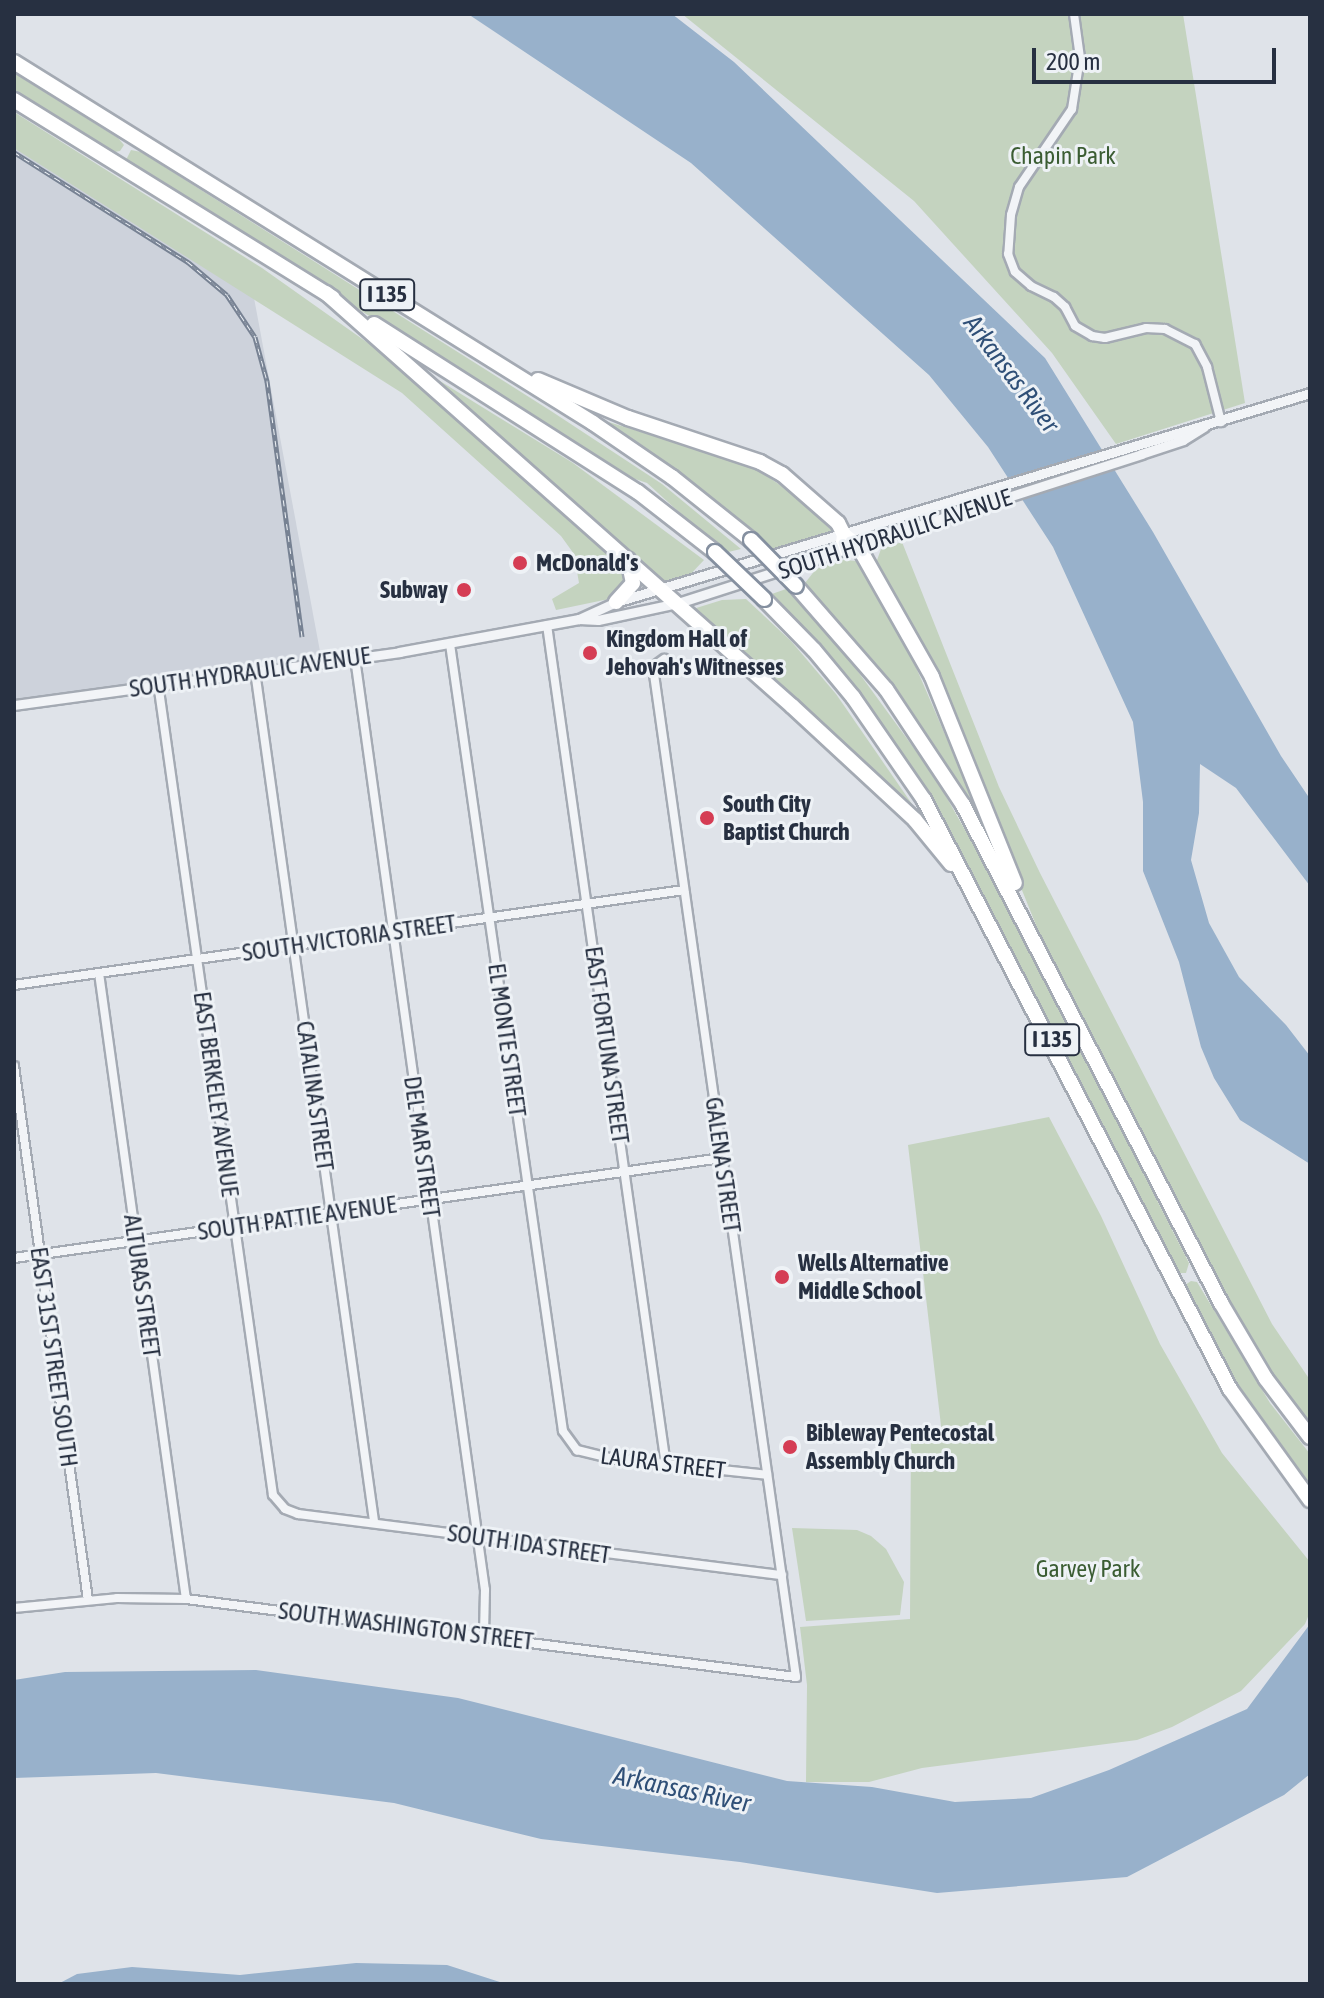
<!DOCTYPE html>
<html>
<head>
<meta charset="utf-8">
<style>
	body { margin:0 }
	#map { position:relative; width:1324px; height:1998px; overflow:hidden; background:#dfe3e9; font-family:"Asap Condensed",sans-serif }
	div>[style] { position:absolute }
	.built>* { inset:0; background:#cdd2db }
	.green>* { inset:0; background:#c4d3bf }
	.water>* { inset:0; background:#98b1cb }
	.roads { filter:drop-shadow(2px 0 #a4aab3) drop-shadow(-2px 0 #a4aab3) drop-shadow(0 2px #a4aab3) drop-shadow(0 -2px #a4aab3) }
	.minor>* { height:8px; margin:-4px; padding:0 4px; transform-origin:4px; border-radius:4px; background:#f2f4f7 }
	.tertiary>* { height:9px; margin:-4.5px; padding:0 4.5px; transform-origin:4.5px; border-radius:4.5px; background:#f2f4f7 }
	.motorway>* { height:14px; margin:-7px; padding:0 7px; transform-origin:7px; border-radius:7px; background:#fff }
	.rail>* { height:5px; margin-top:-2.5px; transform-origin:0; background:repeating-linear-gradient(90deg,#eef2f6 0 6px,#778293 0 12px); box-sizing:border-box; border-block:2px solid #778293 }
	.bridges { filter:drop-shadow(2px 0 #8590a0) drop-shadow(-2px 0 #8590a0) drop-shadow(0 2px #8590a0) drop-shadow(0 -2px #8590a0) }
	.motorway-bridge>* { height:14px; margin:-7px; padding:0 7px; transform-origin:7px; border-radius:7px; background:#fff }
	.dots>* { width:22px; height:22px; translate:-50% -50%; box-sizing:border-box; border:4px solid #eef2f6; border-radius:50% }
	span { translate:-50% -50%; white-space:nowrap; text-align:center; line-height:1.15; -webkit-text-stroke:6px #eef2f6; paint-order:stroke }
	.shield-label span { padding:2px 6px; background:#eef2f6; border:2px solid; border-radius:6px; -webkit-text-stroke-width:0 }
	.shield-label { font-size:22px; color:#273041; font-weight:700 }
	.park-label { font-size:24px; color:#3b5d33 }
	.street-label { font-size:24px; color:#273041 }
	.poi-label { font-size:24px; color:#273041; font-weight:700 }
	.left { translate:0 -50%; text-align:left }
	.right { translate:-100% -50%; text-align:right }
	.water-label { font-size:26px; color:#2f4f77; font-style:italic }
	.frame { position:absolute; inset:0; border:16px solid #273041; pointer-events:none }
	.scale { position:absolute; left:1032px; top:48px; width:244px; height:36px; box-sizing:border-box; border:4px solid #273041; border-top:0; padding-left:10px; font-size:24px; line-height:28px; white-space:nowrap; color:#273041; -webkit-text-stroke:6px #eef2f6; paint-order:stroke }
</style>
</head>
<body>
<div id="map">
	<div class="built">
		<div style="clip-path:polygon(14px 135px,254px 298px,322px 662px,14px 706px)"></div>
	</div>
	<div class="green">
		<div style="clip-path:polygon(682px 14px,1183px 14px,1245px 403px,1116px 444px,1052px 353px,914px 201px)"></div>
		<div style="clip-path:polygon(14px 73px,118px 138px,124px 145px,120px 151px,109px 153px,14px 92px)"></div>
		<div style="clip-path:polygon(14px 112px,262px 268px,375px 348px,620px 566px,626px 580px,621px 591px,609px 599px,556px 610px,552px 599px,579px 583px,574px 554px,561px 536px,402px 393px,14px 148px)"></div>
		<div style="clip-path:polygon(131px 150px,141px 152px,551px 411px,662px 484px,741px 549px,724px 553px,647px 483px,620px 474px,125px 162px)"></div>
		<div style="clip-path:polygon(427px 373px,573px 463px,704px 560px,687px 578px,665px 585px)"></div>
		<div style="clip-path:polygon(592px 417px,717px 455px,761px 472px,799px 498px,832px 531px,774px 553px,707px 496px)"></div>
		<div style="clip-path:polygon(902px 542px,999px 787px,1040px 873px,1272px 1324px,1310px 1380px,1310px 1428px,1272px 1376px,1235px 1314px,1040px 935px,931px 664px,876px 563px,881px 549px)"></div>
		<div style="clip-path:polygon(843px 560px,857px 561px,915px 665px,978px 811px,886px 675px,805px 583px,816px 569px)"></div>
		<div style="clip-path:polygon(786px 589px,848px 658px,935px 777px,994px 881px,1189px 1263px,1186px 1273px,1179px 1273px,1175px 1267px,955px 841px,893px 743px,837px 670px,769px 595px)"></div>
		<div style="clip-path:polygon(746px 599px,791px 641px,836px 694px,923px 820px,693px 609px,722px 600px)"></div>
		<div style="clip-path:polygon(1049px 1117px,1101px 1216px,1160px 1344px,1222px 1453px,1310px 1562px,1310px 1612px,1305px 1624px,1241px 1691px,1172px 1727px,1137px 1740px,922px 1768px,869px 1782px,806px 1782px,807px 1685px,800px 1627px,910px 1619px,911px 1432px,942px 1434px,908px 1145px)"></div>
		<div style="clip-path:polygon(1191px 1281px,1197px 1282px,1270px 1403px,1310px 1454px,1310px 1488px,1241px 1397px,1186px 1291px,1185px 1285px)"></div>
		<div style="clip-path:polygon(792px 1528px,857px 1530px,871px 1536px,886px 1549px,904px 1582px,900px 1615px,806px 1621px)"></div>
	</div>
	<div class="water">
		<div style="clip-path:polygon(468px 14px,672px 14px,734px 62px,1045px 358px,1153px 532px,1281px 756px,1310px 799px,1310px 886px,1236px 788px,1200px 764px,1199px 813px,1191px 860px,1209px 923px,1239px 977px,1286px 1025px,1310px 1056px,1310px 1164px,1240px 1120px,1214px 1078px,1201px 1047px,1179px 962px,1143px 871px,1143px 802px,1133px 722px,1053px 547px,988px 447px,929px 375px,691px 163px)"></div>
		<div style="clip-path:polygon(1310px 1624px,1310px 1774px,1284px 1795px,1127px 1877px,937px 1893px,740px 1862px,541px 1839px,394px 1803px,156px 1773px,14px 1778px,14px 1680px,65px 1672px,256px 1670px,458px 1698px,787px 1781px,872px 1787px,955px 1802px,1031px 1798px,1109px 1770px,1247px 1709px)"></div>
		<div style="clip-path:polygon(356px 1963px,447px 1965px,506px 1984px,58px 1984px,77px 1974px,132px 1967px,240px 1975px)"></div>
	</div>
	<div class="roads">
		<div class="minor">
			<div style="left:1074px;top:14px;width:44px;rotate:82.2deg"></div>
			<div style="left:1080px;top:58px;width:52px;rotate:98.9deg"></div>
			<div style="left:1072px;top:109px;width:94px;rotate:124.2deg"></div>
			<div style="left:1019px;top:187px;width:29px;rotate:106deg"></div>
			<div style="left:1011px;top:215px;width:39px;rotate:94deg"></div>
			<div style="left:1008px;top:254px;width:19px;rotate:69deg"></div>
			<div style="left:1015px;top:272px;width:21px;rotate:41deg"></div>
			<div style="left:1031px;top:286px;width:25px;rotate:26deg"></div>
			<div style="left:1054px;top:297px;width:15px;rotate:42deg"></div>
			<div style="left:1065px;top:307px;width:21px;rotate:62deg"></div>
			<div style="left:1075px;top:326px;width:20px;rotate:30deg"></div>
			<div style="left:1092px;top:336px;width:13px;rotate:9deg"></div>
			<div style="left:1105px;top:338px;width:42px;rotate:-13.7deg"></div>
			<div style="left:1146px;top:328px;width:19px;rotate:3deg"></div>
			<div style="left:1165px;top:329px;width:34px;rotate:27deg"></div>
			<div style="left:1195px;top:344px;width:26px;rotate:62deg"></div>
			<div style="left:1207px;top:367px;width:57px;rotate:75.7deg"></div>
			<div style="left:547px;top:625px;width:848px;rotate:81.94deg"></div>
			<div style="left:450px;top:644px;width:795px;rotate:81.83deg"></div>
			<div style="left:563px;top:1431px;width:24px;rotate:54deg"></div>
			<div style="left:577px;top:1450px;width:33px;rotate:14deg"></div>
			<div style="left:609px;top:1458px;width:159px;rotate:6.1deg"></div>
			<div style="left:355px;top:658px;width:941px;rotate:82.06deg"></div>
			<div style="left:485px;top:1590px;width:45px;rotate:91.3deg"></div>
			<div style="left:255px;top:671px;width:858px;rotate:82.03deg"></div>
			<div style="left:158px;top:683px;width:820px;rotate:81.94deg"></div>
			<div style="left:273px;top:1495px;width:18px;rotate:49deg"></div>
			<div style="left:285px;top:1509px;width:14px;rotate:21deg"></div>
			<div style="left:298px;top:1514px;width:488px;rotate:7.2deg"></div>
			<div style="left:99px;top:973px;width:632px;rotate:82.09deg"></div>
			<div style="left:14px;top:985px;width:677px;rotate:-8.07deg"></div>
			<div style="left:14px;top:1066px;width:539px;rotate:82.11deg"></div>
			<div style="left:14px;top:1258px;width:715px;rotate:-8.04deg"></div>
			<div style="left:14px;top:1608px;width:103px;rotate:-5.5deg"></div>
			<div style="left:117px;top:1598px;width:69px;rotate:0.8deg"></div>
			<div style="left:186px;top:1599px;width:615px;rotate:7.29deg"></div>
			<div style="left:796px;top:1677px;width:1020px;rotate:-98.06deg"></div>
			<div style="left:653px;top:667px;width:14px;rotate:-36deg"></div>
		</div>
		<div class="tertiary">
			<div style="left:579px;top:619px;width:41px;rotate:-24.7deg"></div>
			<div style="left:616px;top:602px;width:725px;rotate:-16.76deg"></div>
			<div style="left:14px;top:705px;width:389px;rotate:-7.8deg"></div>
			<div style="left:399px;top:652px;width:183px;rotate:-10.4deg"></div>
			<div style="left:579px;top:619px;width:19px;rotate:3deg"></div>
			<div style="left:598px;top:620px;width:82px;rotate:-12deg"></div>
			<div style="left:678px;top:603px;width:486px;rotate:-17.8deg"></div>
			<div style="left:1141px;top:454px;width:44px;rotate:-18.4deg"></div>
			<div style="left:1183px;top:440px;width:25px;rotate:-32deg"></div>
		</div>
		<div class="motorway">
			<div style="left:14px;top:62px;width:682px;rotate:31.94deg"></div>
			<div style="left:593px;top:423px;width:96px;rotate:34.4deg"></div>
			<div style="left:672px;top:477px;width:101px;rotate:38.6deg"></div>
			<div style="left:14px;top:100px;width:375px;rotate:31.8deg"></div>
			<div style="left:326px;top:293px;width:623px;rotate:41.55deg"></div>
			<div style="left:792px;top:706px;width:168px;rotate:42.8deg"></div>
			<div style="left:915px;top:820px;width:57px;rotate:50.7deg"></div>
			<div style="left:374px;top:324px;width:313px;rotate:32.5deg"></div>
			<div style="left:638px;top:492px;width:98px;rotate:37.9deg"></div>
			<div style="left:538px;top:380px;width:98px;rotate:22.9deg"></div>
			<div style="left:628px;top:418px;width:139px;rotate:18.4deg"></div>
			<div style="left:760px;top:462px;width:25px;rotate:29deg"></div>
			<div style="left:782px;top:474px;width:74px;rotate:41.2deg"></div>
			<div style="left:838px;top:523px;width:13px;rotate:63deg"></div>
			<div style="left:844px;top:535px;width:18px;rotate:38deg"></div>
			<div style="left:858px;top:546px;width:150px;rotate:60.5deg"></div>
			<div style="left:932px;top:677px;width:222px;rotate:68.1deg"></div>
			<div style="left:832px;top:554px;width:15px;rotate:-42deg"></div>
			<div style="left:843px;top:544px;width:9px;rotate:-84deg"></div>
			<div style="left:796px;top:586px;width:137px;rotate:48.9deg"></div>
			<div style="left:886px;top:689px;width:139px;rotate:56.4deg"></div>
			<div style="left:963px;top:805px;width:561px;rotate:62.61deg"></div>
			<div style="left:1221px;top:1303px;width:88px;rotate:59.4deg"></div>
			<div style="left:1266px;top:1379px;width:73px;rotate:52.8deg"></div>
			<div style="left:764px;top:599px;width:71px;rotate:45.6deg"></div>
			<div style="left:814px;top:650px;width:61px;rotate:50.3deg"></div>
			<div style="left:853px;top:697px;width:125px;rotate:55.4deg"></div>
			<div style="left:924px;top:800px;width:664px;rotate:62.55deg"></div>
			<div style="left:1230px;top:1389px;width:137px;rotate:54.2deg"></div>
			<div style="left:616px;top:602px;width:25px;rotate:-48deg"></div>
			<div style="left:633px;top:583px;width:24px;rotate:-102deg"></div>
		</div>
	</div>
	<div class="rail">
		<div style="left:14px;top:152px;width:206px;rotate:32.3deg"></div>
		<div style="left:188px;top:262px;width:51px;rotate:40.2deg"></div>
		<div style="left:227px;top:295px;width:50px;rotate:56.3deg"></div>
		<div style="left:255px;top:337px;width:46px;rotate:74.7deg"></div>
		<div style="left:267px;top:381px;width:258px;rotate:82.2deg"></div>
	</div>
	<div class="bridges">
		<div class="motorway-bridge">
			<div style="left:751px;top:540px;width:64px;rotate:45.6deg"></div>
			<div style="left:715px;top:552px;width:68px;rotate:43.8deg"></div>
		</div>
	</div>
	<div class="dots">
		<div style="left:520px;top:563px;background:#d53d54"></div>
		<div style="left:464px;top:590px;background:#d53d54"></div>
		<div style="left:590px;top:653px;background:#d53d54"></div>
		<div style="left:707px;top:818px;background:#d53d54"></div>
		<div style="left:782px;top:1277px;background:#d53d54"></div>
		<div style="left:790px;top:1447px;background:#d53d54"></div>
	</div>
	<div class="shield-label">
		<span style="left:387px;top:295px">I 135</span>
		<span style="left:1052px;top:1040px">I 135</span>
	</div>
	<div class="park-label">
		<span style="left:1063px;top:156px">Chapin Park</span>
		<span style="left:1088px;top:1569px">Garvey Park</span>
	</div>
	<div class="street-label">
		<span style="left:895px;top:534px;rotate:-18deg">SOUTH HYDRAULIC AVENUE</span>
		<span style="left:250px;top:672px;rotate:-8deg">SOUTH HYDRAULIC AVENUE</span>
		<span style="left:349px;top:938px;rotate:-8deg">SOUTH VICTORIA STREET</span>
		<span style="left:507px;top:1040px;rotate:82deg">EL MONTE STREET</span>
		<span style="left:607px;top:1045px;rotate:82deg">EAST FORTUNA STREET</span>
		<span style="left:216px;top:1094px;rotate:82deg">EAST BERKELEY AVENUE</span>
		<span style="left:315px;top:1096px;rotate:82deg">CATALINA STREET</span>
		<span style="left:422px;top:1147px;rotate:82deg">DEL MAR STREET</span>
		<span style="left:723px;top:1165px;rotate:82deg">GALENA STREET</span>
		<span style="left:297px;top:1218px;rotate:-8deg">SOUTH PATTIE AVENUE</span>
		<span style="left:142px;top:1286px;rotate:82deg">ALTURAS STREET</span>
		<span style="left:54px;top:1357px;rotate:82deg">EAST 31ST STREET SOUTH</span>
		<span style="left:663px;top:1463px;rotate:7deg">LAURA STREET</span>
		<span style="left:529px;top:1544px;rotate:8deg">SOUTH IDA STREET</span>
		<span style="left:406px;top:1626px;rotate:7deg">SOUTH WASHINGTON STREET</span>
	</div>
	<div class="poi-label">
		<span class="left" style="left:536px;top:563px">McDonald's</span>
		<span class="right" style="left:448px;top:590px">Subway</span>
		<span class="left" style="left:606px;top:653px">Kingdom Hall of<br>Jehovah's Witnesses</span>
		<span class="left" style="left:723px;top:818px">South City<br>Baptist Church</span>
		<span class="left" style="left:798px;top:1277px">Wells Alternative<br>Middle School</span>
		<span class="left" style="left:806px;top:1447px">Bibleway Pentecostal<br>Assembly Church</span>
	</div>
	<div class="water-label">
		<span style="left:1011px;top:374px;rotate:53deg">Arkansas River</span>
		<span style="left:682px;top:1790px;rotate:12deg">Arkansas River</span>
	</div>
	<div class="frame"></div>
	<div class="scale">200 m</div>
</div>
</body>
</html>
